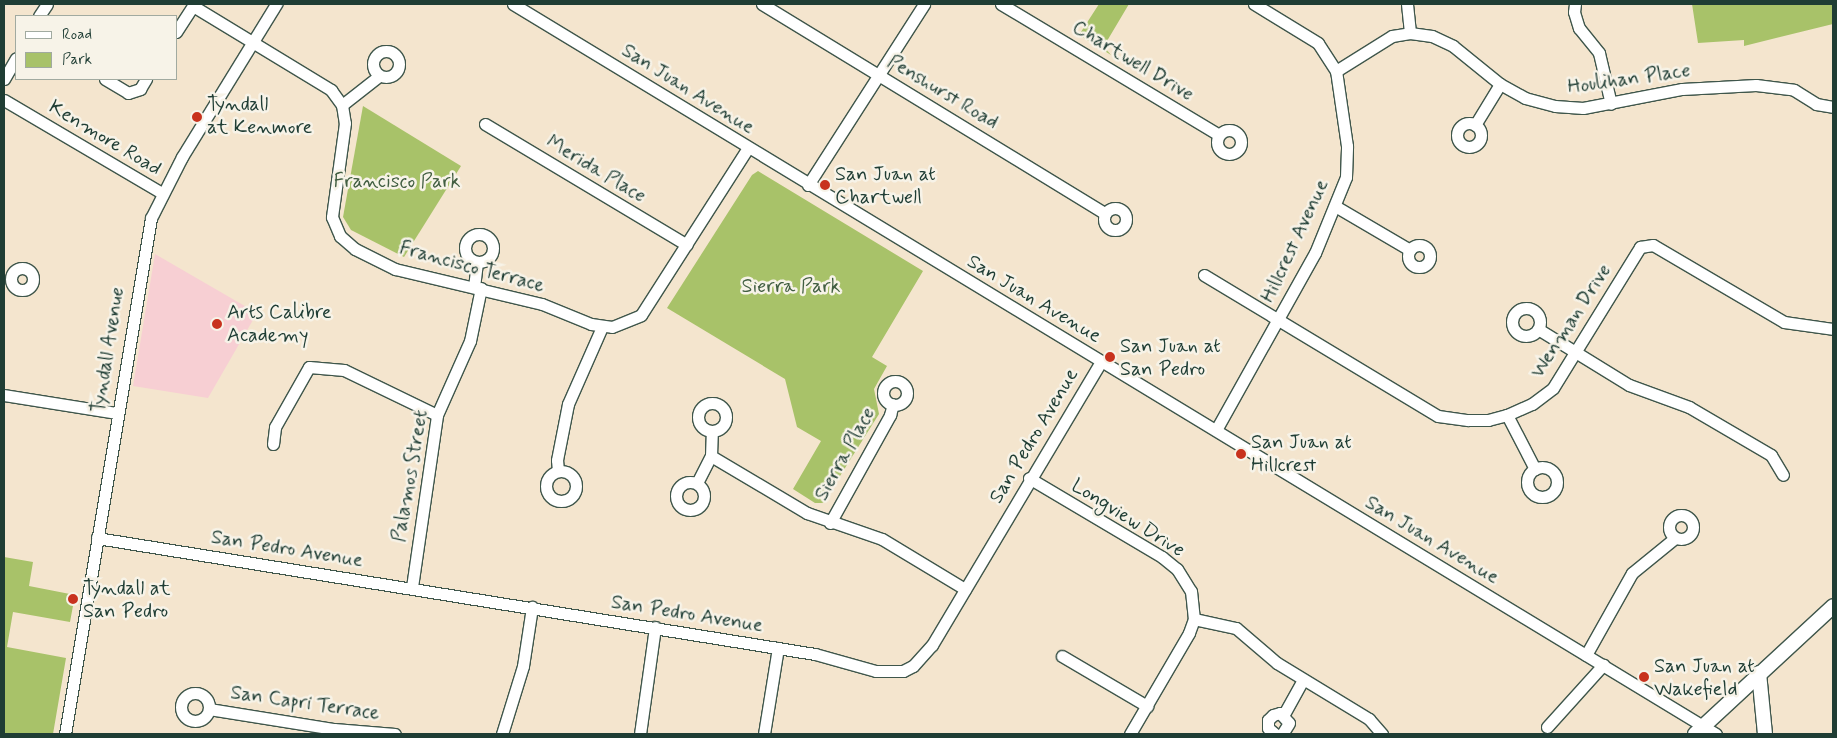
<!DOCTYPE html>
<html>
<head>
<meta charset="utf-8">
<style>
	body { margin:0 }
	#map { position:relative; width:1837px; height:738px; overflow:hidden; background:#f4e5ce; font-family:Mynerve,sans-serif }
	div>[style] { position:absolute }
	.built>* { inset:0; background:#f7cfd3 }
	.green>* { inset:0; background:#a8c269 }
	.roads { filter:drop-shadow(1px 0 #3f564b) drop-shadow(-1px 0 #3f564b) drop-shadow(0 1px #3f564b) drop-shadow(0 -1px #3f564b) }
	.minor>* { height:11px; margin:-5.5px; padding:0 5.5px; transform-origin:5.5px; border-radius:5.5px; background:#fff }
	.minor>.ring { margin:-5.5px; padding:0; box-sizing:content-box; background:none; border:11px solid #fff; border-radius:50% }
	.major>* { height:14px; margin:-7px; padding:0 7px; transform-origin:7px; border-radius:7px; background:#fff }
	.dots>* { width:14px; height:14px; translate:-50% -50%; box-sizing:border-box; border:2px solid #f7f3e8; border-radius:50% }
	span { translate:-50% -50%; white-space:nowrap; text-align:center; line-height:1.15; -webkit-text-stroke:5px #f7f3e8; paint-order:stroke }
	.street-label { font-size:20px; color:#1f3d34 }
	.poi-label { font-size:20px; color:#1f3d34 }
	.left { translate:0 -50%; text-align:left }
	.park-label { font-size:20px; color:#415e41 }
	.frame { position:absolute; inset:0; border:5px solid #1f3d34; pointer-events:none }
	.legend { position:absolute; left:15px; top:15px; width:162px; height:65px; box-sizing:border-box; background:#f7f3e8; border:1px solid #a1aaa0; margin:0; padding:6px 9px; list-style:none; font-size:15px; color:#1f3d34 }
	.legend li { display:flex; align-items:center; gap:10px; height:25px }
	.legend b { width:25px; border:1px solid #a1aaa0 }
</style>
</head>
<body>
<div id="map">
	<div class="built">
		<div style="clip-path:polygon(155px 254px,257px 313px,208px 398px,133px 386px)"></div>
	</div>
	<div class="green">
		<div style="clip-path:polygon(1099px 4px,1129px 4px,1107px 41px,1106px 49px,1111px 55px,1079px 35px)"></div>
		<div style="clip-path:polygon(1692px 4px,1833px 4px,1833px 24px,1744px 46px,1744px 40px,1698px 43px)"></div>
		<div style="clip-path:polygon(363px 106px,461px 166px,404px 257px,351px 230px,343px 217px)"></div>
		<div style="clip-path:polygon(758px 171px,923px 271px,872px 357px,887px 366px,874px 389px,879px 414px,823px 503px,815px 503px,793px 489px,821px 441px,797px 427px,785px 379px,667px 308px,752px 175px)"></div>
		<div style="clip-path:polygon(4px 557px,33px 562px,29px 586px,75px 595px,70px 622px,13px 612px,7px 647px,66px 658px,53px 734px,4px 734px)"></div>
	</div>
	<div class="roads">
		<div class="minor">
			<div style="left:513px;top:4px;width:1407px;rotate:31.25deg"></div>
			<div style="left:762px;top:4px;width:402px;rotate:31.4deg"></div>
			<div style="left:1001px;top:4px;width:254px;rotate:31deg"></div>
			<div style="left:1407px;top:4px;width:29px;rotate:84deg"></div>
			<div style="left:1575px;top:4px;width:8px;rotate:97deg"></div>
			<div style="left:1574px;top:12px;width:17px;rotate:73deg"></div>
			<div style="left:1579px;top:28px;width:32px;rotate:51deg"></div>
			<div style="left:1599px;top:53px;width:52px;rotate:76.8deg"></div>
			<div style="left:193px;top:6px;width:162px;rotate:31.3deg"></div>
			<div style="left:331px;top:90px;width:19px;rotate:54deg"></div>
			<div style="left:342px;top:105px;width:18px;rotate:81deg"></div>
			<div style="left:345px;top:123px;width:95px;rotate:97.9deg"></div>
			<div style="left:332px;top:217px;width:21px;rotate:67deg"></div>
			<div style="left:340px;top:236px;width:20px;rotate:41deg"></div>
			<div style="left:355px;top:249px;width:45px;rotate:26.6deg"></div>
			<div style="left:395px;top:269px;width:151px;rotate:13.4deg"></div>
			<div style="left:542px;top:304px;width:53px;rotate:22.2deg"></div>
			<div style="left:591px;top:324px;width:21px;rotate:8deg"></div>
			<div style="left:612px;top:327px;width:31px;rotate:-22deg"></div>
			<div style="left:641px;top:315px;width:198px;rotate:-57.4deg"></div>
			<div style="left:39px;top:16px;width:14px;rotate:-56deg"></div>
			<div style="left:176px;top:32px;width:33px;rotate:-57deg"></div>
			<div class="ring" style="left:373px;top:51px;width:15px;height:15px"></div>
			<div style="left:1336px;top:71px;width:66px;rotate:-32deg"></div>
			<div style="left:1392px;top:36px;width:18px;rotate:-9deg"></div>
			<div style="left:1410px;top:33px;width:22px;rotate:8deg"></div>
			<div style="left:1432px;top:36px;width:23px;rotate:25deg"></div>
			<div style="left:1453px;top:46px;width:60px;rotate:39deg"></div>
			<div style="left:1500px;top:84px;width:29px;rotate:29deg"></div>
			<div style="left:1525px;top:98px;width:31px;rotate:15deg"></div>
			<div style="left:1555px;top:106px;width:28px;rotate:4deg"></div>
			<div style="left:1583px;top:108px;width:101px;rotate:-10.9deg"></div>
			<div style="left:1682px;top:89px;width:74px;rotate:-3.1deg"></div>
			<div style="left:1756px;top:85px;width:38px;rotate:7deg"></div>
			<div style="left:1794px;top:90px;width:26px;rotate:32deg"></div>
			<div style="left:1816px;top:104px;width:17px;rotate:10deg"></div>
			<div style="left:4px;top:79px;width:24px;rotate:-60deg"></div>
			<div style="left:105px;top:79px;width:27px;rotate:31deg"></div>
			<div style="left:128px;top:93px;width:13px;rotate:-18deg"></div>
			<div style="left:140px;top:89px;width:12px;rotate:-59deg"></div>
			<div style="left:4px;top:100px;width:183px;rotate:30.5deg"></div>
			<div style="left:342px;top:105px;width:47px;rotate:-38.1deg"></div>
			<div class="ring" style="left:1457px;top:123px;width:13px;height:13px"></div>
			<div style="left:485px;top:124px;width:235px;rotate:30.9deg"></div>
			<div style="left:1475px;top:125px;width:48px;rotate:-58.6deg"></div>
			<div class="ring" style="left:1217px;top:130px;width:13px;height:13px"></div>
			<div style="left:808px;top:185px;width:215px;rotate:-57.3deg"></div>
			<div style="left:1335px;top:206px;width:87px;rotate:30.4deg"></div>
			<div class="ring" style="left:1104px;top:208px;width:11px;height:11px"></div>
			<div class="ring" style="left:465px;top:234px;width:17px;height:17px"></div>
			<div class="ring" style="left:1408px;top:245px;width:11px;height:11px"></div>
			<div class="ring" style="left:11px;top:268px;width:11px;height:11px"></div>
			<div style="left:1204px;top:275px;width:273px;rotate:31.1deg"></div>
			<div style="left:1438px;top:416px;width:30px;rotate:8deg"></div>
			<div style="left:1468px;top:420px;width:20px"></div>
			<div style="left:1488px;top:420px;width:20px;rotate:-15deg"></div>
			<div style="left:1507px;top:415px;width:27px;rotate:-24deg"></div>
			<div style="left:1532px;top:404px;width:26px;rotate:-37deg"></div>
			<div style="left:1553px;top:388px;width:166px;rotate:-58.3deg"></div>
			<div style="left:1640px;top:247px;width:13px;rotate:-9deg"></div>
			<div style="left:1653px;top:245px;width:152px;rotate:30.4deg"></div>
			<div style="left:1784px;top:322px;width:49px;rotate:8.1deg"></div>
			<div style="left:474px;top:287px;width:25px;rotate:-83deg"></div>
			<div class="ring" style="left:1512px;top:308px;width:17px;height:17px"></div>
			<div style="left:1538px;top:329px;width:107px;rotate:31.6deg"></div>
			<div style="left:1629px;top:385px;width:64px;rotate:20.1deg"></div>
			<div style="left:1689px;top:407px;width:95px;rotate:30.3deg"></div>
			<div style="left:1771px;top:455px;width:23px;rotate:59deg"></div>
			<div class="ring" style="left:883px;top:381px;width:13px;height:13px"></div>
			<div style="left:4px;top:395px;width:114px;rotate:9.1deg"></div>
			<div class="ring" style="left:698px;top:403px;width:17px;height:17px"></div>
			<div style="left:1507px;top:415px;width:61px;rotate:62.6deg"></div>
			<div style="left:1216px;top:430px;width:203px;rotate:-60.8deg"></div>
			<div style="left:1315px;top:253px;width:82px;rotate:-67.8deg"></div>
			<div style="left:1346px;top:177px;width:31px;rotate:-88deg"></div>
			<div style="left:1347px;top:146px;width:76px;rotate:-98.3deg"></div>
			<div style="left:1336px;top:71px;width:33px;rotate:-123deg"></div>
			<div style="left:1318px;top:43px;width:75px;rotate:-148.6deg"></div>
			<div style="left:273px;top:444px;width:17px;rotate:-83deg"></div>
			<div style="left:275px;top:427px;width:69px;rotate:-60.5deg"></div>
			<div style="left:309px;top:367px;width:35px;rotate:5deg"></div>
			<div style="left:344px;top:370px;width:103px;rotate:25.8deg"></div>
			<div style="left:711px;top:456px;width:112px;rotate:30.7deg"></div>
			<div style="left:807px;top:513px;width:79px;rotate:19.1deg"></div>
			<div style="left:882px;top:539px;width:97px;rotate:31.1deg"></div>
			<div class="ring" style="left:1527px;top:467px;width:19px;height:19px"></div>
			<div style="left:558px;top:471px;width:11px;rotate:-95deg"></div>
			<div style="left:557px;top:460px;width:57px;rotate:-78.9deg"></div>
			<div style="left:568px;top:404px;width:84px;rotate:-66.2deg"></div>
			<div class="ring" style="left:546px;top:471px;width:19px;height:19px"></div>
			<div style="left:1029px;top:478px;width:155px;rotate:30.7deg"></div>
			<div style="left:1162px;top:557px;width:19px;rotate:39deg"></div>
			<div style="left:1177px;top:569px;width:26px;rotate:58deg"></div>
			<div style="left:1191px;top:591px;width:28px;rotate:84deg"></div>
			<div style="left:1194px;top:619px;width:15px;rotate:110deg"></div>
			<div style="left:1189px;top:633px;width:117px;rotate:120.3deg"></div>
			<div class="ring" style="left:676px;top:482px;width:17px;height:17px"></div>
			<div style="left:697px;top:483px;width:30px;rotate:-63deg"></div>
			<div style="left:711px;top:456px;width:25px;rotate:-88deg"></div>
			<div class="ring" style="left:1669px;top:515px;width:13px;height:13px"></div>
			<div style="left:830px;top:523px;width:124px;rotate:-60.9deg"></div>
			<div style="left:890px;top:415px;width:11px;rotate:-75deg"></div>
			<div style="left:97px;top:538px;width:727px;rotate:9.18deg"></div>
			<div style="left:815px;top:654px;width:63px;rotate:15.6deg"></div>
			<div style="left:876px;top:671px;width:27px"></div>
			<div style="left:903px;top:671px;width:11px;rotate:-27deg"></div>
			<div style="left:913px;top:666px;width:28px;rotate:-48deg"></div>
			<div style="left:932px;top:645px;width:330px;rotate:-59.2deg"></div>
			<div style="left:412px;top:587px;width:174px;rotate:-81.7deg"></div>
			<div style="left:437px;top:415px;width:81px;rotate:-66deg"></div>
			<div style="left:470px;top:341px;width:54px;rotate:-78.3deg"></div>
			<div style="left:1194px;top:619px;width:43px;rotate:12.1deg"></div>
			<div style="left:1236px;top:628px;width:54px;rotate:40.5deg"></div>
			<div style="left:1277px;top:663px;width:108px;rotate:31.3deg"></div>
			<div style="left:1369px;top:719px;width:20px;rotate:49deg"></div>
			<div style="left:1586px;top:655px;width:94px;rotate:-60.7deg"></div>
			<div style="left:1632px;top:573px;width:55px;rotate:-39.1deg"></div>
			<div style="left:1062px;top:656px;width:99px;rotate:30.5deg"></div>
			<div class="ring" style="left:181px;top:693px;width:17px;height:17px"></div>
			<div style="left:209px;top:709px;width:127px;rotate:9.1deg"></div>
			<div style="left:334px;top:729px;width:61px;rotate:4.7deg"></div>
			<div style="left:1284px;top:714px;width:39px;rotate:-61deg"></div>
			<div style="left:1547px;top:727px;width:84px;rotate:-47.9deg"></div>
			<div style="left:65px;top:734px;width:523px;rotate:-80.54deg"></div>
			<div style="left:151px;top:218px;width:68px;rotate:-63.1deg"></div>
			<div style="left:182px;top:157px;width:180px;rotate:-58.4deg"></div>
			<div style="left:502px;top:734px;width:71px;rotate:-72.8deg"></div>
			<div style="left:523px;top:666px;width:60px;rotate:-81.3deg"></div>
			<div style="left:640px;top:734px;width:108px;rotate:-82deg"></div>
			<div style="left:764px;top:734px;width:87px;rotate:-80.8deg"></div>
			<div style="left:1275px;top:734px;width:9px;rotate:-139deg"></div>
			<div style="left:1268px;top:728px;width:8px;rotate:-90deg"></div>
			<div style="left:1268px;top:720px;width:7px;rotate:-45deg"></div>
			<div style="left:1273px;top:715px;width:7px;rotate:-16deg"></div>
			<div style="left:1280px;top:713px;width:13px;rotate:48deg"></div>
			<div style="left:1289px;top:723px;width:13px;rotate:122deg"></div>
		</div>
		<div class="major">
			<div style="left:1759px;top:673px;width:61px;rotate:84.4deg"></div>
			<div style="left:1695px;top:734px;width:188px;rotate:-42.8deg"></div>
		</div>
	</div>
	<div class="dots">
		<div style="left:197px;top:117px;background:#c8321e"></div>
		<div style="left:825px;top:185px;background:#c8321e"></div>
		<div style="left:217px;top:324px;background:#c8321e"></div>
		<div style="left:1110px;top:357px;background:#c8321e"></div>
		<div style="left:1241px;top:454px;background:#c8321e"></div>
		<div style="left:73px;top:599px;background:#c8321e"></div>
		<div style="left:1644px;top:677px;background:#c8321e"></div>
	</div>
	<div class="street-label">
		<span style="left:1133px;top:61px;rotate:31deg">Chartwell Drive</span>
		<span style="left:1629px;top:79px;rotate:-8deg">Houlihan Place</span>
		<span style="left:688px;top:89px;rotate:32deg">San Juan Avenue</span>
		<span style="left:943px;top:92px;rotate:31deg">Penshurst Road</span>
		<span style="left:105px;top:138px;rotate:31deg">Kenmore Road</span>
		<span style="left:596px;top:169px;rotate:31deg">Merida Place</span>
		<span style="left:1295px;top:241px;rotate:-65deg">Hillcrest Avenue</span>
		<span style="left:472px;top:267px;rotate:15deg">Francisco Terrace</span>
		<span style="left:1034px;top:299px;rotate:31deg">San Juan Avenue</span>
		<span style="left:1571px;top:321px;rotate:-57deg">Wenman Drive</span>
		<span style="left:108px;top:350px;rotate:-81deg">Tyndall Avenue</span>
		<span style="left:1034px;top:436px;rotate:-59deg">San Pedro Avenue</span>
		<span style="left:845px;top:454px;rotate:-61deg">Sierra Place</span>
		<span style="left:410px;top:476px;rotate:-80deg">Palamos Street</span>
		<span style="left:1128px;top:518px;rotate:32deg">Longview Drive</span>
		<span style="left:1432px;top:540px;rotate:31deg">San Juan Avenue</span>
		<span style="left:287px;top:549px;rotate:9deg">San Pedro Avenue</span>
		<span style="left:687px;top:614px;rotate:9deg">San Pedro Avenue</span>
		<span style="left:305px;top:703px;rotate:8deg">San Capri Terrace</span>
	</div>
	<div class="poi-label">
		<span class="left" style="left:207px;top:116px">Tyndall<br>at Kenmore</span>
		<span class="left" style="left:835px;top:186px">San Juan at<br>Chartwell</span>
		<span class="left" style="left:227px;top:324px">Arts Calibre<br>Academy</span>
		<span class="left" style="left:1120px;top:358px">San Juan at<br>San Pedro</span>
		<span class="left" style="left:1251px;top:454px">San Juan at<br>Hillcrest</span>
		<span class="left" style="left:83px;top:600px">Tyndall at<br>San Pedro</span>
		<span class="left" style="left:1654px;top:678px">San Juan at<br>Wakefield</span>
	</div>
	<div class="park-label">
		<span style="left:397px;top:181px">Francisco Park</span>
		<span style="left:791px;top:286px">Sierra Park</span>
	</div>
	<div class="frame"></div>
	<ul class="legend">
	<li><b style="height:6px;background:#fff"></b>Road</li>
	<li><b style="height:14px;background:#a8c269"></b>Park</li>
	</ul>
</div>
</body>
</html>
